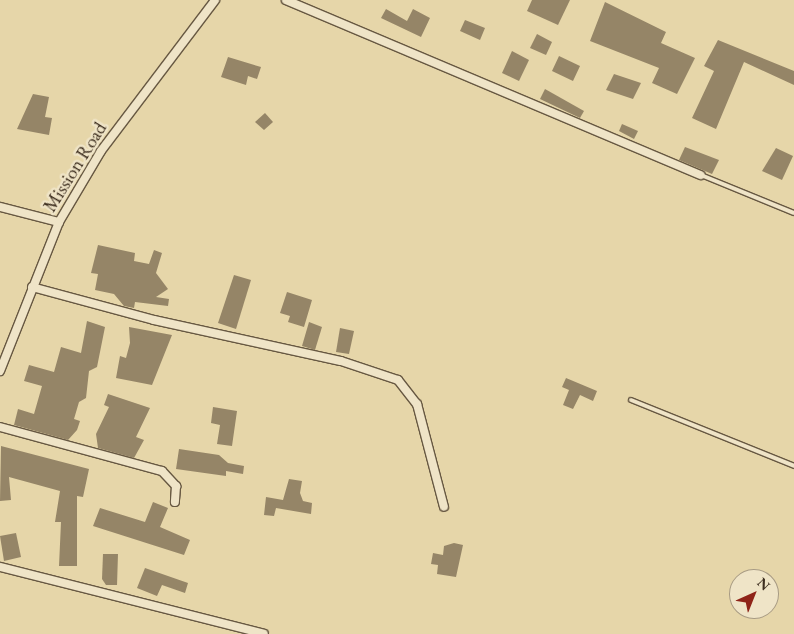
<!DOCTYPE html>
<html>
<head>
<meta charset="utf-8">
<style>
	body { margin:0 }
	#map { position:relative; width:794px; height:634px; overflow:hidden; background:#e6d6a9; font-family:"EB Garamond",serif }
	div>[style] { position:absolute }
	.building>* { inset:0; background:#958567 }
	.roads { filter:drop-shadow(1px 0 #675842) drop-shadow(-1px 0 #675842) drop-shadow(0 1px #675842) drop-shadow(0 -1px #675842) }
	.lane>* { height:4px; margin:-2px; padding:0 2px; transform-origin:2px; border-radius:2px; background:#efe4c7 }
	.street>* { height:8px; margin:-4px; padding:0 4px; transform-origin:4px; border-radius:4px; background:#efe4c7 }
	span { translate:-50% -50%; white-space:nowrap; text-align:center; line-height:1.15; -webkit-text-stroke:5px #efe4c7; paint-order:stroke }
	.street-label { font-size:19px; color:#3d2e1f }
	.north { position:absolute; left:729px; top:569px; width:50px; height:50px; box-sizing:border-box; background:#efe4c7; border:1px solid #a89b84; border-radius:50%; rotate:44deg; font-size:14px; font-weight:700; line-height:20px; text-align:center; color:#3d2e1f }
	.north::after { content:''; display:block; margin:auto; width:18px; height:22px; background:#8f2418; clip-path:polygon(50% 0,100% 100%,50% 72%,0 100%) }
</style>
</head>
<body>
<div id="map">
	<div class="building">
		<div style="clip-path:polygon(532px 0,570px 0,558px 25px,527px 11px)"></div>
		<div style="clip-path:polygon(605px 2px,666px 32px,661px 43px,695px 58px,677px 94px,652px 83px,659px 68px,590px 41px)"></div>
		<div style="clip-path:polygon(386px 9px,407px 21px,413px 9px,430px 18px,421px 37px,381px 18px)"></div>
		<div style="clip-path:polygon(465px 20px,485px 28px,480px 40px,460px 31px)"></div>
		<div style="clip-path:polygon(537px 34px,552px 42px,546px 55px,530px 48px)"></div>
		<div style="clip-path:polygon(718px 40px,794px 71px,794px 85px,744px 62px,716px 129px,692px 118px,714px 71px,704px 66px)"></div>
		<div style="clip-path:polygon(512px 51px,529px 60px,519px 81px,502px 73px)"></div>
		<div style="clip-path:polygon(559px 56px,580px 66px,573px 81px,552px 71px)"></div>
		<div style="clip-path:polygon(228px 57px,261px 67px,257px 79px,248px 76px,246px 85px,221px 77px)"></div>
		<div style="clip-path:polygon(614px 74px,641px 83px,633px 99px,606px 90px)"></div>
		<div style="clip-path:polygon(545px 89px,584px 111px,580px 118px,540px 99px)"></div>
		<div style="clip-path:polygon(33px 94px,49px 97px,45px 117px,52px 118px,49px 135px,17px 129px)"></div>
		<div style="clip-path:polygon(265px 113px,273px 122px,264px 130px,255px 122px)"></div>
		<div style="clip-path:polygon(622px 124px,638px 131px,634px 139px,619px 131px)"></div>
		<div style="clip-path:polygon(685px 147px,719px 160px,712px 174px,679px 160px)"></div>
		<div style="clip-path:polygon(776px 148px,793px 156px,782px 180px,762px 171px)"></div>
		<div style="clip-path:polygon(98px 245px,135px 253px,134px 261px,149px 264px,154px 250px,162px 253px,156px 273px,168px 289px,156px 297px,169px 299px,168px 306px,135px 302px,134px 308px,124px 306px,114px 294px,95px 290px,98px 274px,91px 273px)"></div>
		<div style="clip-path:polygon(234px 275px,251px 280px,236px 329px,218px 323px)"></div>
		<div style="clip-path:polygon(287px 292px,312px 300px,304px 327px,288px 322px,290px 316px,280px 313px)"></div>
		<div style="clip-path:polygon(87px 321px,105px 327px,97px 367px,89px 371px,86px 398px,79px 402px,74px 419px,80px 421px,77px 430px,68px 440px,14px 425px,18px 409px,34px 414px,42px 386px,24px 381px,29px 365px,54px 372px,61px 347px,81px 353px)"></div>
		<div style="clip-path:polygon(309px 322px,322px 327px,315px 350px,302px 346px)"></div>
		<div style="clip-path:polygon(129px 327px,172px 335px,152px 385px,116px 378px,120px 356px,126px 358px,130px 343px)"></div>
		<div style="clip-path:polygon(340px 328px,354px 331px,349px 354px,336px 352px)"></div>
		<div style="clip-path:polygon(566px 378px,597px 391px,593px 401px,580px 395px,573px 409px,563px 405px,569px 390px,562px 387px)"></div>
		<div style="clip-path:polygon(108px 394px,150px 408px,136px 437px,144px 440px,134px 458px,98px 448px,96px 434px,109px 407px,104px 405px)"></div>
		<div style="clip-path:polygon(213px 407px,237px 411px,232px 446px,217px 444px,220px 425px,211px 423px)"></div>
		<div style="clip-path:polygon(1px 446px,89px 469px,83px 497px,77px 496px,77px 566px,59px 566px,61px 522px,55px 522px,60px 491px,9px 477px,11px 500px,0 501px)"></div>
		<div style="clip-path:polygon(179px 449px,219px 455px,228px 463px,244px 466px,243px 474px,226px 471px,226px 476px,176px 469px)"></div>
		<div style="clip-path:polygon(289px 479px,302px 481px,300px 493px,303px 501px,312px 503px,311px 514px,276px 508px,274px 516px,264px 515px,266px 497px,283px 500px)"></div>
		<div style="clip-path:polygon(153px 502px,168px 508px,160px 527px,190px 540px,184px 555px,93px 526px,100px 508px,145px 522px)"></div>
		<div style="clip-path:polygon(16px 533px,21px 557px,4px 561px,0 536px)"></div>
		<div style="clip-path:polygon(454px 543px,463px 545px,456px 577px,437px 574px,438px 565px,431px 564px,433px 553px,443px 555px,444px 546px)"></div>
		<div style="clip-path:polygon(103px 554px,118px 554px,117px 585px,106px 585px,102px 579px)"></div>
		<div style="clip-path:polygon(145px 568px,188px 583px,185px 593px,162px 585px,157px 596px,137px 588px)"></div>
	</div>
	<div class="roads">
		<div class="lane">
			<div style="left:701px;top:175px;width:100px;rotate:22.2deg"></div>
			<div style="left:631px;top:400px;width:176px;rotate:22deg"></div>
		</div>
		<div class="street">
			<div style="left:286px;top:0;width:450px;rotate:22.9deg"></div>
			<div style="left:0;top:207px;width:61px;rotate:14.3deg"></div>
			<div style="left:32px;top:287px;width:126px;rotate:15.1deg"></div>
			<div style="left:154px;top:320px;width:191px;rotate:12.4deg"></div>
			<div style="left:341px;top:361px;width:60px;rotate:18.4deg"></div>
			<div style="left:398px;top:380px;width:31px;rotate:52deg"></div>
			<div style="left:417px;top:404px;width:106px;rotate:75.3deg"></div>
			<div style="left:0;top:371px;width:160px;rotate:-68.4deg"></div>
			<div style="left:59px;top:222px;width:82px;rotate:-59.4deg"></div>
			<div style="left:101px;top:151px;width:189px;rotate:-52.9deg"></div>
			<div style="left:0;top:427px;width:168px;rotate:15.2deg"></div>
			<div style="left:162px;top:471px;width:21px;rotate:47deg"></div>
			<div style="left:176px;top:486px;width:16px;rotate:94deg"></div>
			<div style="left:0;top:567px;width:272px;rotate:14.2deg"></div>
		</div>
	</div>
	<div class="street-label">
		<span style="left:75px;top:167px;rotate:-58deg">Mission Road</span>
	</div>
	<div class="north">N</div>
</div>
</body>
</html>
